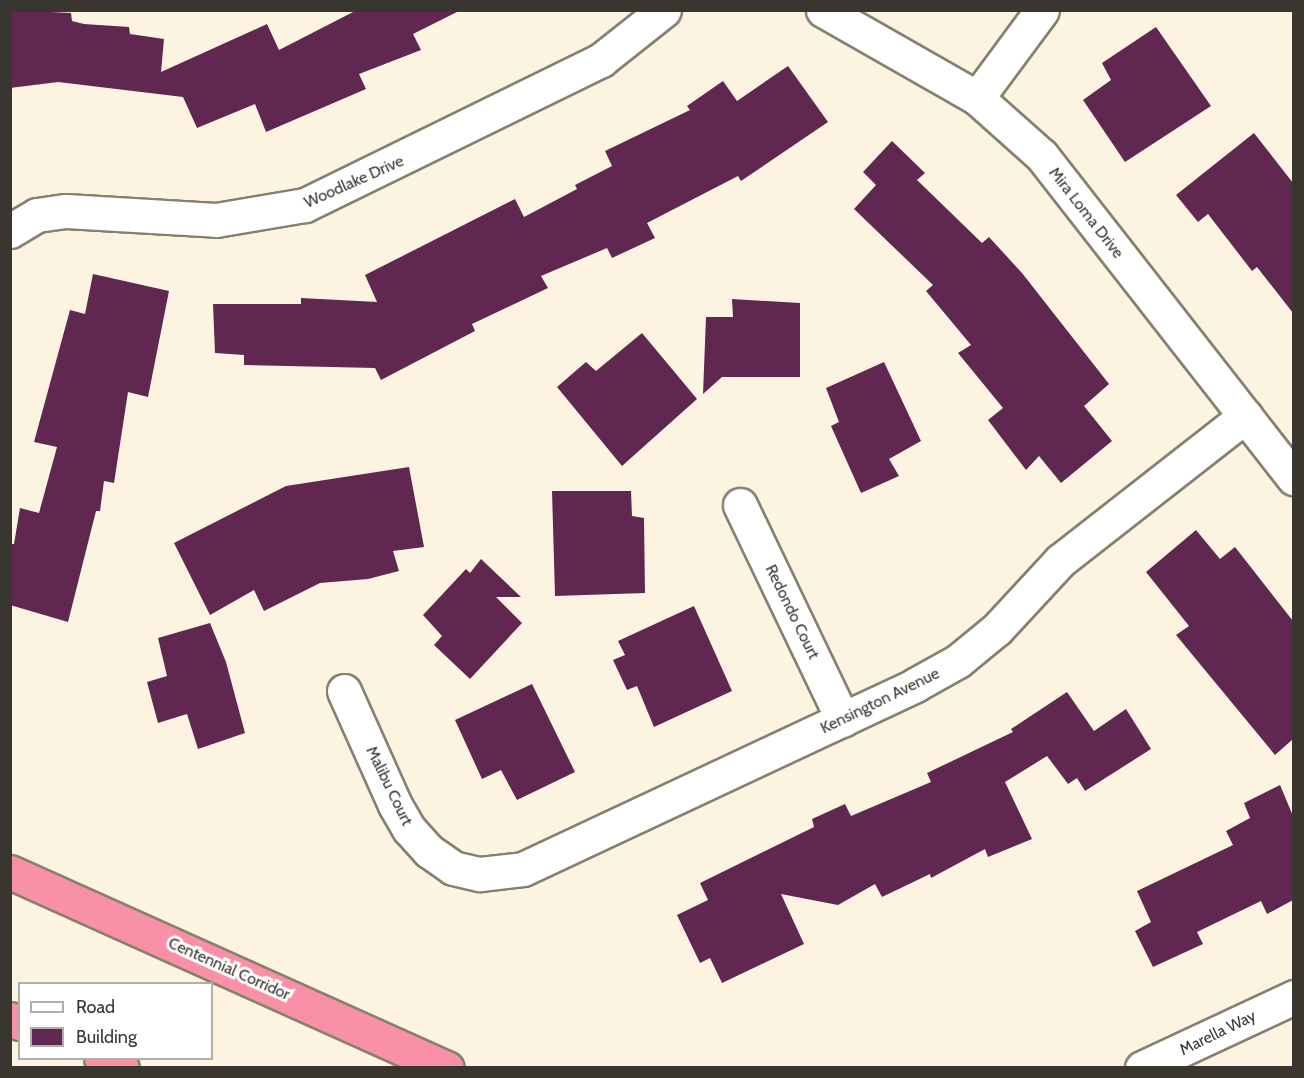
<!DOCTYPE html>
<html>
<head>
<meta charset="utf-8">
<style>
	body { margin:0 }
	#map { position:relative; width:1304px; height:1078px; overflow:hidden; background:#fcf4e1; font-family:Cabin,sans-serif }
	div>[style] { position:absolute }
	.building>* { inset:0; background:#602751 }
	.roads { filter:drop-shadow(2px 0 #878070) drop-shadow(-2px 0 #878070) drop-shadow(0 2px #878070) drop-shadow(0 -2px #878070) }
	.street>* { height:33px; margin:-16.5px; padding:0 16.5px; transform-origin:16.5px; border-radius:16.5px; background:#fff }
	.highway>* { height:33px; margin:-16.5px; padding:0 16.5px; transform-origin:16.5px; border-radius:16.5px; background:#f890a6 }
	span { translate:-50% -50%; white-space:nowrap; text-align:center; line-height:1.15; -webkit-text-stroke:6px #fff; paint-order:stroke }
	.street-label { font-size:16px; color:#39362f }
	.frame { position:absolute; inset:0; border:12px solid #39362f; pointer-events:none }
	.legend { position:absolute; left:18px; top:982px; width:195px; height:78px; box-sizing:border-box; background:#fff; border:2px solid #b0afac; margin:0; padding:8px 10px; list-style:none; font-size:18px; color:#39362f }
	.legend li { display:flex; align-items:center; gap:12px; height:30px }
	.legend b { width:30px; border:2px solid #b0afac }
</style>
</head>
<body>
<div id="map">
	<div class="building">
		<div style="clip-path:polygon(10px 10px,71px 13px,72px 21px,84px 24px,129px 27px,130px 34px,164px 39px,161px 72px,267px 24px,279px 50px,357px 10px,461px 10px,413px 34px,421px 50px,359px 74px,366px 89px,266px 132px,255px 104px,197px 128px,183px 97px,58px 82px,10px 88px)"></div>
		<div style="clip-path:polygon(1156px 27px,1211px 106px,1125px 162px,1083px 100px,1111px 80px,1102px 63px)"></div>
		<div style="clip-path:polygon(788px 66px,828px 122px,741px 181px,738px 176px,647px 223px,655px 238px,612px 258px,607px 248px,541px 276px,548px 288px,472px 324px,475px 331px,381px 380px,375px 368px,244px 365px,244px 355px,215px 353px,213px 304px,301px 304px,301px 298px,377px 302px,365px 275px,515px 199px,524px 217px,577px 189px,575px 185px,612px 166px,605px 151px,690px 110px,687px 106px,723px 81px,737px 101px)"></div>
		<div style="clip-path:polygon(1254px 133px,1293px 183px,1293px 313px,1257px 267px,1252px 271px,1208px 214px,1198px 222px,1176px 195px)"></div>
		<div style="clip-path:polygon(892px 141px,925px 173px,917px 180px,982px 243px,989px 237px,1022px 273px,1109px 384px,1084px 406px,1112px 441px,1061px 483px,1039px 456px,1026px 470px,988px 420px,1003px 408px,958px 353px,971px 345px,926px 291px,933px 285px,854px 209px,876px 185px,863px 172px)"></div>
		<div style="clip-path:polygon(93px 274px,169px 291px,148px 397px,128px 392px,114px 483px,104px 481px,100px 511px,96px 511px,68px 622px,10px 605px,10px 544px,14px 544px,20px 508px,39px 513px,57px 447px,34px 442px,70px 310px,85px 314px)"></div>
		<div style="clip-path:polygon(732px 299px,800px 303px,800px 377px,722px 377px,703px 394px,706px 317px,733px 317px)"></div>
		<div style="clip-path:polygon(642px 333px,697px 399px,622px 466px,557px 387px,586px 362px,596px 371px)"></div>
		<div style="clip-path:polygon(884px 362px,921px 441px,889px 459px,899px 476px,861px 493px,831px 426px,839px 422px,826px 388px)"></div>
		<div style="clip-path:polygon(409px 467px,424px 547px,393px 551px,399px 571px,368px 579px,320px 583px,264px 611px,254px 590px,210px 615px,174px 543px,286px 486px)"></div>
		<div style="clip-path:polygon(552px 491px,631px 491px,632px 516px,644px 518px,645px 593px,555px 596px)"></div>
		<div style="clip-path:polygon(1196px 530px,1220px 559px,1235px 547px,1293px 621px,1293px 739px,1275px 755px,1176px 635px,1189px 626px,1146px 572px)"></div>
		<div style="clip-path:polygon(481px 559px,521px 597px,496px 597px,522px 623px,470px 679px,434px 645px,442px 636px,423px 615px,466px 569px,470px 573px)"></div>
		<div style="clip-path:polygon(694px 606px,732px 691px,654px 727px,637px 686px,627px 690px,613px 660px,625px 655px,618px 641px)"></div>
		<div style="clip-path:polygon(210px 623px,226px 662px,245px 733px,198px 749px,187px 714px,158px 723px,147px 682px,167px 676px,158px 638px)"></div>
		<div style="clip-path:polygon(532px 684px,575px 772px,517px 800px,501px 770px,482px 779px,455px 720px)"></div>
		<div style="clip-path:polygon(1067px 692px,1094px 731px,1126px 709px,1151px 749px,1085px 791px,1077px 778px,1068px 784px,1047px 756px,1005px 782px,1032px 839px,988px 857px,985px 849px,931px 878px,930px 874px,882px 897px,875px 884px,838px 905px,781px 894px,804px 944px,722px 983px,710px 958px,700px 963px,677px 915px,708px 900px,700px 883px,814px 827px,812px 819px,845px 804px,851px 816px,931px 782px,927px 773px,1013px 732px,1011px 729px)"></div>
		<div style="clip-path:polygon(1280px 785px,1293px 816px,1293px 900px,1267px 914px,1261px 901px,1197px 932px,1203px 944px,1153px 967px,1135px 931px,1151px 922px,1137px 891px,1233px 845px,1226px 831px,1250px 818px,1244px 803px)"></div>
	</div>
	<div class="roads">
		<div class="street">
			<div style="left:823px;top:10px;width:177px;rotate:29.7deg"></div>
			<div style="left:977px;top:98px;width:87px;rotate:41.7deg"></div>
			<div style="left:1042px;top:156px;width:409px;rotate:52deg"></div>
			<div style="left:977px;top:98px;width:109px;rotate:-53.5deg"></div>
			<div style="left:10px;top:231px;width:31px;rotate:-31deg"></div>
			<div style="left:37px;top:215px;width:29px;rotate:-8deg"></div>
			<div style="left:66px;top:211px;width:150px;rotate:3.4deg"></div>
			<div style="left:216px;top:220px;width:90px;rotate:-9.6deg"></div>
			<div style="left:305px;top:205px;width:330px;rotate:-26.1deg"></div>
			<div style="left:601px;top:60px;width:80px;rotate:-38.4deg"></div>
			<div style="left:740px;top:505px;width:238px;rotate:64.4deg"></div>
			<div style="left:344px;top:691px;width:125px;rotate:65.9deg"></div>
			<div style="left:395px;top:805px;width:28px;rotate:60deg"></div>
			<div style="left:409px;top:829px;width:30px;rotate:48deg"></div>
			<div style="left:429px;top:851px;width:29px;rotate:35deg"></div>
			<div style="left:453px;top:868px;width:28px;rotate:13deg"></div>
			<div style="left:480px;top:874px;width:43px;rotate:-6.6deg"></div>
			<div style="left:523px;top:869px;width:433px;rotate:-25.1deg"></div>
			<div style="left:915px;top:685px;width:49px;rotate:-29.2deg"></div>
			<div style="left:958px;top:661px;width:50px;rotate:-39.4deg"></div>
			<div style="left:997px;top:629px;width:94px;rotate:-47.2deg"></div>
			<div style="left:1061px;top:560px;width:234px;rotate:-38deg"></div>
			<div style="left:1142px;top:1068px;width:168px;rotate:-25deg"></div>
		</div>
		<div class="highway">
			<div style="left:10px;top:872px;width:479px;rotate:24.2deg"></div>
			<div style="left:10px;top:1019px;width:11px;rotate:22deg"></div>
			<div style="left:101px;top:1058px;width:23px;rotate:25deg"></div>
		</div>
	</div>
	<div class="street-label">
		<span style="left:354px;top:182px;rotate:-24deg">Woodlake Drive</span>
		<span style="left:1086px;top:213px;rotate:52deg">Mira Loma Drive</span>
		<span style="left:792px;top:612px;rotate:64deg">Redondo Court</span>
		<span style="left:880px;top:701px;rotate:-26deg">Kensington Avenue</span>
		<span style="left:389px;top:786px;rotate:64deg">Malibu Court</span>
		<span style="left:229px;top:969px;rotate:24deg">Centennial Corridor</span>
		<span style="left:1218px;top:1033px;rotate:-26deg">Marella Way</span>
	</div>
	<div class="frame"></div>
	<ul class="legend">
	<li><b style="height:8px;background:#fff"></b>Road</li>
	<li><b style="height:16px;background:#602751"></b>Building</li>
	</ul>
</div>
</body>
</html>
